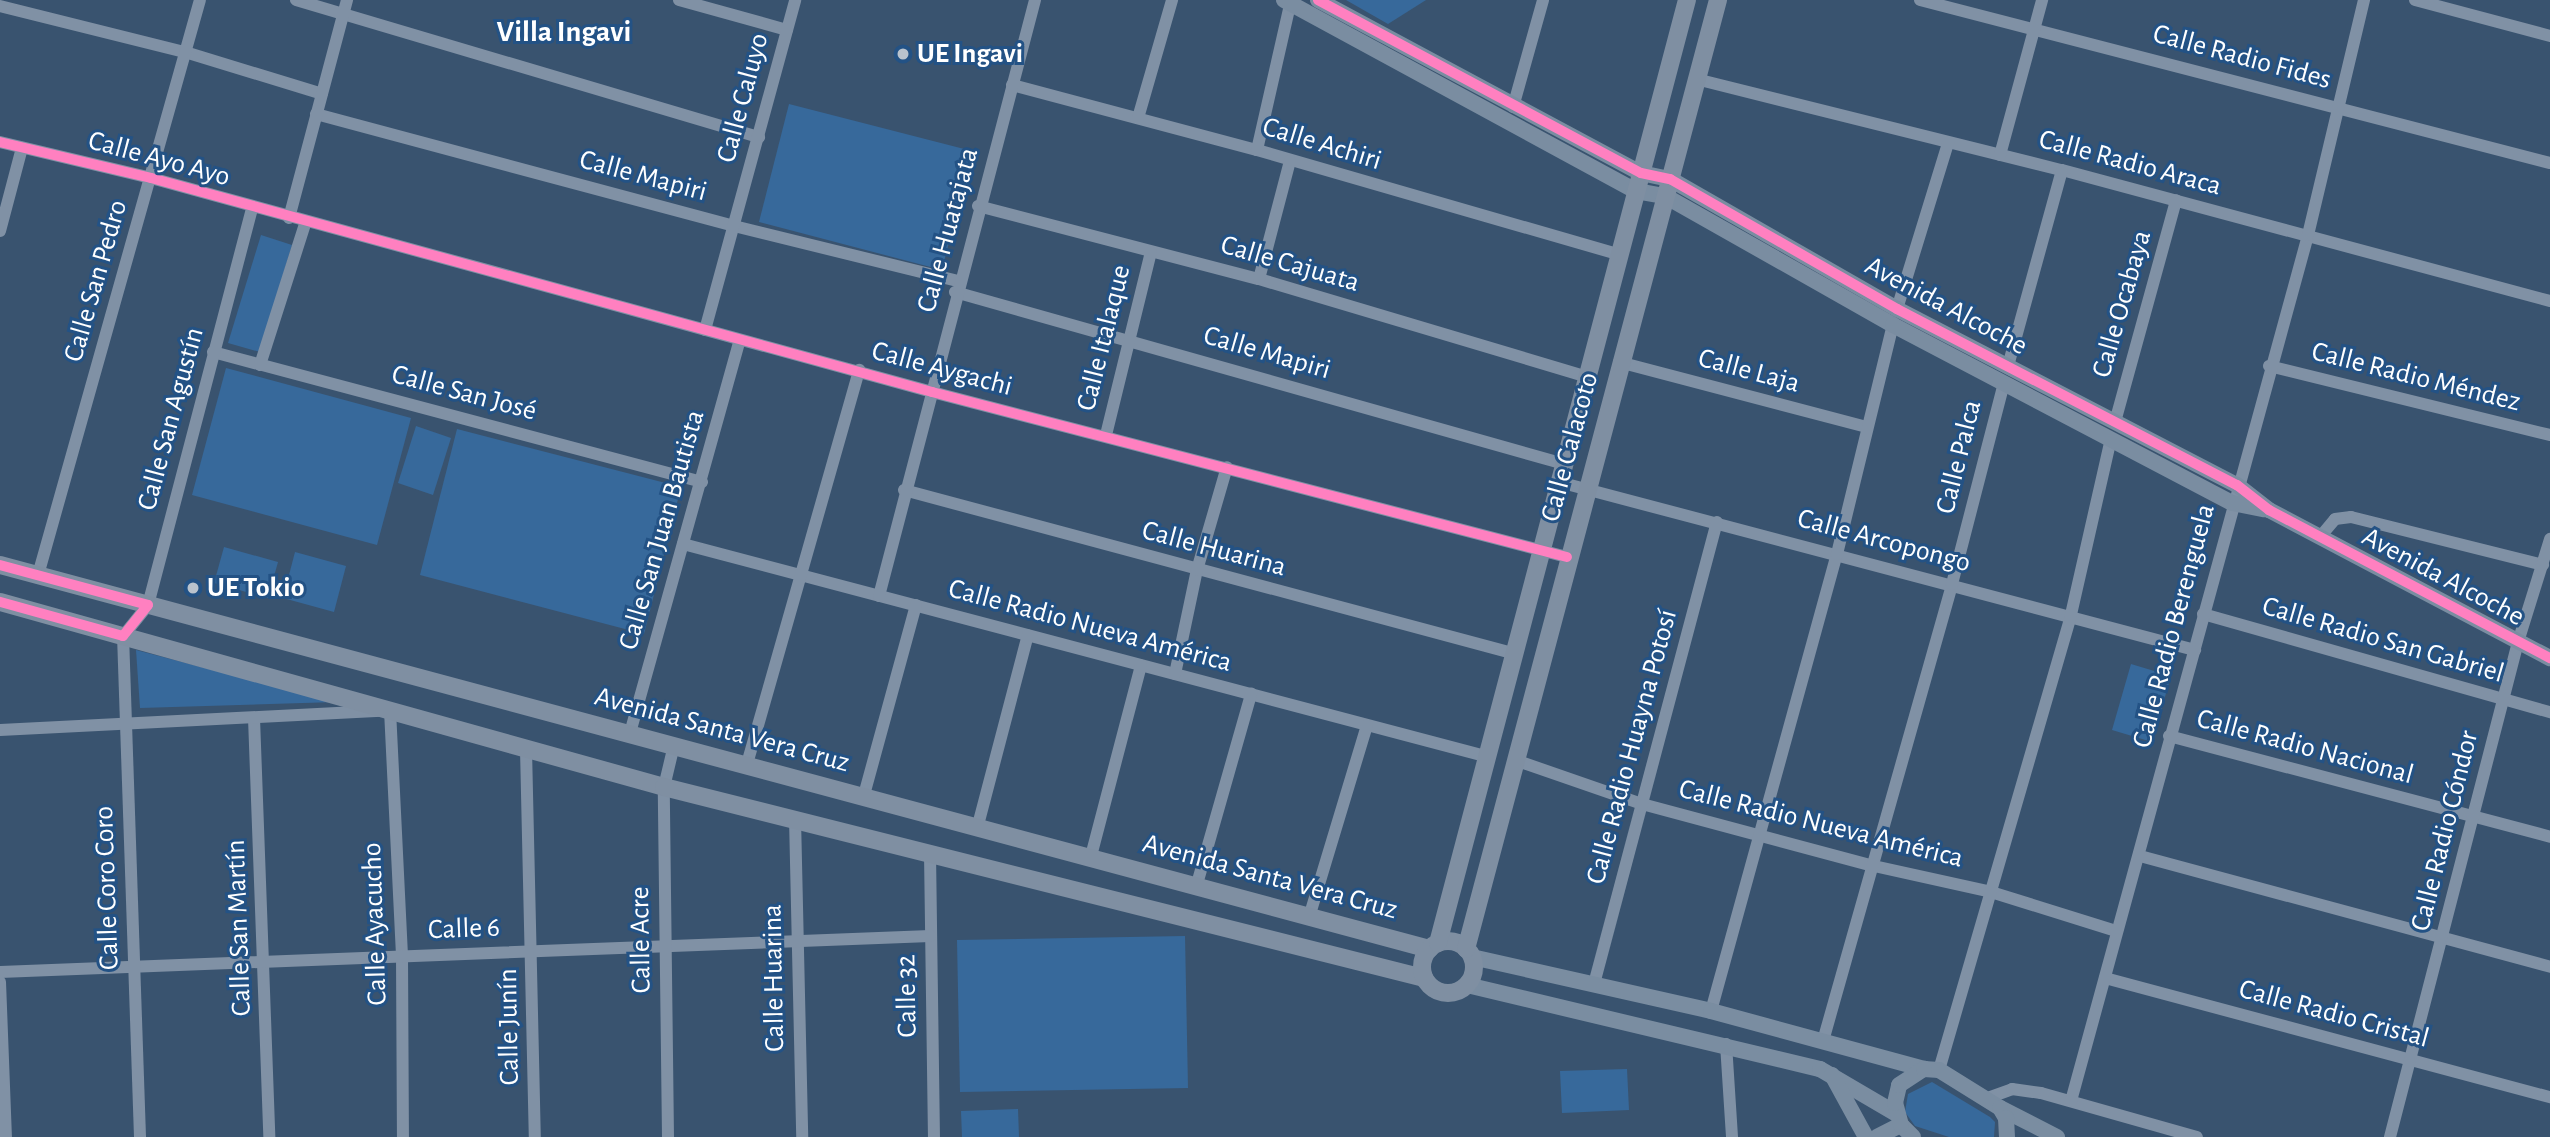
<!DOCTYPE html>
<html>
<head>
<meta charset="utf-8">
<style>
	body { margin:0 }
	#map { position:relative; width:2550px; height:1137px; overflow:hidden; background:#39536f; font-family:"Alegreya Sans",sans-serif }
	div>[style] { position:absolute }
	.green>* { inset:0; background:#37699b }
	.street>* { height:12px; margin:-6px; padding:0 6px; transform-origin:6px; border-radius:6px; background:#8091a5 }
	.secondary>* { height:16px; margin:-8px; padding:0 8px; transform-origin:8px; border-radius:8px; background:#7a8da1 }
	.primary>* { height:18px; margin:-9px; padding:0 9px; transform-origin:9px; border-radius:9px; background:#7f8fa2 }
	.primary>.ring { margin:-9px; padding:0; box-sizing:content-box; background:none; border:18px solid #7f8fa2; border-radius:50% }
	.cycleway>* { height:10px; margin:-5px; padding:0 5px; transform-origin:5px; border-radius:5px; background:#ff80c0 }
	.dots>* { width:19px; height:19px; translate:-50% -50%; box-sizing:border-box; border:4px solid #235285; border-radius:50% }
	span { translate:-50% -50%; white-space:nowrap; text-align:center; line-height:1.15; -webkit-text-stroke:6px #235285; paint-order:stroke }
	.poi-label { font-size:28px; color:#fff; font-weight:700 }
	.left { translate:0 -50%; text-align:left }
	.street-label { font-size:28px; color:#fff }
	.neighbourhood-label { font-size:30px; color:#fff; font-weight:700 }
</style>
</head>
<body>
<div id="map">
	<div class="green">
		<div style="clip-path:polygon(1346px 0,1426px 0,1388px 24px)"></div>
		<div style="clip-path:polygon(789px 104px,972px 151px,942px 270px,759px 222px)"></div>
		<div style="clip-path:polygon(261px 235px,292px 245px,260px 352px,228px 343px)"></div>
		<div style="clip-path:polygon(226px 368px,411px 418px,377px 545px,192px 495px)"></div>
		<div style="clip-path:polygon(416px 426px,451px 438px,433px 495px,398px 483px)"></div>
		<div style="clip-path:polygon(457px 429px,681px 487px,644px 634px,420px 575px)"></div>
		<div style="clip-path:polygon(224px 547px,278px 562px,268px 598px,214px 583px)"></div>
		<div style="clip-path:polygon(295px 552px,346px 566px,334px 612px,283px 598px)"></div>
		<div style="clip-path:polygon(136px 650px,336px 702px,140px 708px)"></div>
		<div style="clip-path:polygon(2131px 664px,2171px 676px,2152px 742px,2112px 730px)"></div>
		<div style="clip-path:polygon(1185px 936px,1188px 1088px,960px 1092px,957px 940px)"></div>
		<div style="clip-path:polygon(1627px 1069px,1629px 1110px,1562px 1113px,1560px 1071px)"></div>
		<div style="clip-path:polygon(1932px 1082px,1990px 1117px,1995px 1122px,1994px 1137px,1949px 1137px,1915px 1126px,1905px 1112px,1908px 1094px)"></div>
		<div style="clip-path:polygon(1018px 1109px,1019px 1137px,962px 1137px,961px 1111px)"></div>
	</div>
	<div class="street">
		<div style="left:296px;top:0;width:483px;rotate:16.5deg"></div>
		<div style="left:679px;top:0;width:112px;rotate:15.5deg"></div>
		<div style="left:1920px;top:0;width:651px;rotate:14.51deg"></div>
		<div style="left:2415px;top:0;width:140px;rotate:14.9deg"></div>
		<div style="left:0;top:6px;width:191px;rotate:14deg"></div>
		<div style="left:185px;top:52px;width:143px;rotate:17deg"></div>
		<div style="left:1696px;top:79px;width:377px;rotate:14deg"></div>
		<div style="left:2062px;top:170px;width:505px;rotate:15.03deg"></div>
		<div style="left:1012px;top:85px;width:253px;rotate:14.9deg"></div>
		<div style="left:1257px;top:150px;width:376px;rotate:16.1deg"></div>
		<div style="left:1513px;top:107px;width:111px;rotate:-74.3deg"></div>
		<div style="left:316px;top:114px;width:433px;rotate:15deg"></div>
		<div style="left:734px;top:226px;width:231px;rotate:13.8deg"></div>
		<div style="left:1138px;top:118px;width:123px;rotate:-73.9deg"></div>
		<div style="left:0;top:142px;width:155px;rotate:13.4deg"></div>
		<div style="left:151px;top:178px;width:810px;rotate:15.32deg"></div>
		<div style="left:932px;top:392px;width:656px;rotate:14.57deg"></div>
		<div style="left:1257px;top:150px;width:154px;rotate:-77.2deg"></div>
		<div style="left:2000px;top:155px;width:161px;rotate:-74.8deg"></div>
		<div style="left:978px;top:206px;width:290px;rotate:14.6deg"></div>
		<div style="left:1259px;top:279px;width:342px;rotate:16.6deg"></div>
		<div style="left:289px;top:218px;width:226px;rotate:-75.1deg"></div>
		<div style="left:0;top:231px;width:86px;rotate:-75.2deg"></div>
		<div style="left:1259px;top:279px;width:122px;rotate:-75.3deg"></div>
		<div style="left:955px;top:292px;width:633px;rotate:15.77deg"></div>
		<div style="left:1897px;top:309px;width:174px;rotate:-72.9deg"></div>
		<div style="left:705px;top:330px;width:342px;rotate:-74.7deg"></div>
		<div style="left:213px;top:352px;width:506px;rotate:14.89deg"></div>
		<div style="left:1619px;top:362px;width:256px;rotate:14.7deg"></div>
		<div style="left:260px;top:365px;width:151px;rotate:-72.3deg"></div>
		<div style="left:2008px;top:366px;width:203px;rotate:-74.6deg"></div>
		<div style="left:2269px;top:366px;width:289px;rotate:13.8deg"></div>
		<div style="left:2115px;top:422px;width:230px;rotate:-74.6deg"></div>
		<div style="left:1106px;top:435px;width:188px;rotate:-76.2deg"></div>
		<div style="left:1559px;top:482px;width:658px;rotate:14.8deg"></div>
		<div style="left:904px;top:490px;width:629px;rotate:15.01deg"></div>
		<div style="left:2320px;top:537px;width:23px;rotate:-50deg"></div>
		<div style="left:2335px;top:519px;width:16px;rotate:-7deg"></div>
		<div style="left:2351px;top:517px;width:198px;rotate:14deg"></div>
		<div style="left:683px;top:544px;width:830px;rotate:14.81deg"></div>
		<div style="left:38px;top:575px;width:597px;rotate:-74.27deg"></div>
		<div style="left:879px;top:596px;width:616px;rotate:-75.33deg"></div>
		<div style="left:2203px;top:614px;width:361px;rotate:15.8deg"></div>
		<div style="left:1175px;top:674px;width:106px;rotate:-78.1deg"></div>
		<div style="left:1197px;top:570px;width:107px;rotate:-73.8deg"></div>
		<div style="left:254px;top:718px;width:419px;rotate:87.9deg"></div>
		<div style="left:0;top:730px;width:391px;rotate:-2.9deg"></div>
		<div style="left:390px;top:710px;width:246px;rotate:87.2deg"></div>
		<div style="left:402px;top:956px;width:181px;rotate:89.7deg"></div>
		<div style="left:630px;top:733px;width:408px;rotate:-74.4deg"></div>
		<div style="left:2169px;top:736px;width:394px;rotate:14.8deg"></div>
		<div style="left:526px;top:749px;width:388px;rotate:88.7deg"></div>
		<div style="left:1515px;top:760px;width:134px;rotate:19.1deg"></div>
		<div style="left:1642px;top:804px;width:240px;rotate:15deg"></div>
		<div style="left:1874px;top:866px;width:120px;rotate:12.5deg"></div>
		<div style="left:1991px;top:892px;width:131px;rotate:17.3deg"></div>
		<div style="left:747px;top:764px;width:410px;rotate:-74.1deg"></div>
		<div style="left:864px;top:795px;width:197px;rotate:-74.7deg"></div>
		<div style="left:795px;top:818px;width:319px;rotate:88.7deg"></div>
		<div style="left:978px;top:825px;width:196px;rotate:-75.3deg"></div>
		<div style="left:930px;top:853px;width:284px;rotate:89.2deg"></div>
		<div style="left:1091px;top:856px;width:197px;rotate:-75.3deg"></div>
		<div style="left:2140px;top:856px;width:425px;rotate:15.1deg"></div>
		<div style="left:1197px;top:884px;width:198px;rotate:-74.1deg"></div>
		<div style="left:1310px;top:914px;width:197px;rotate:-73.2deg"></div>
		<div style="left:0;top:972px;width:931px;rotate:-2.22deg"></div>
		<div style="left:2105px;top:978px;width:461px;rotate:15deg"></div>
		<div style="left:0;top:982px;width:155px;rotate:87.8deg"></div>
		<div style="left:1594px;top:984px;width:478px;rotate:-75.1deg"></div>
		<div style="left:1711px;top:1011px;width:474px;rotate:-74.6deg"></div>
		<div style="left:1837px;top:554px;width:236px;rotate:-76.3deg"></div>
		<div style="left:1823px;top:1041px;width:475px;rotate:-74.2deg"></div>
		<div style="left:1952px;top:584px;width:208px;rotate:-75.5deg"></div>
		<div style="left:1726px;top:1044px;width:93px;rotate:86.3deg"></div>
		<div style="left:1939px;top:1070px;width:470px;rotate:-73.8deg"></div>
		<div style="left:2070px;top:619px;width:185px;rotate:-77.2deg"></div>
		<div style="left:1985px;top:1099px;width:29px;rotate:-20deg"></div>
		<div style="left:2012px;top:1089px;width:29px;rotate:8deg"></div>
		<div style="left:2041px;top:1093px;width:162px;rotate:15.8deg"></div>
		<div style="left:2071px;top:1101px;width:898px;rotate:-74.69deg"></div>
		<div style="left:2308px;top:235px;width:242px;rotate:-76.6deg"></div>
		<div style="left:140px;top:1137px;width:501px;rotate:-91.94deg"></div>
		<div style="left:123px;top:636px;width:40px;rotate:-51deg"></div>
		<div style="left:148px;top:605px;width:410px;rotate:-75.3deg"></div>
		<div style="left:668px;top:1137px;width:350px;rotate:-90.7deg"></div>
		<div style="left:664px;top:787px;width:43px;rotate:-76.6deg"></div>
		<div style="left:2390px;top:1137px;width:511px;rotate:-75.5deg"></div>
		<div style="left:2518px;top:642px;width:108px;rotate:-72.7deg"></div>
	</div>
	<div class="secondary">
		<div style="left:1284px;top:0;width:400px;rotate:28.5deg"></div>
		<div style="left:1636px;top:191px;width:29px;rotate:10deg"></div>
		<div style="left:1665px;top:196px;width:262px;rotate:29.5deg"></div>
		<div style="left:1893px;top:325px;width:383px;rotate:27.7deg"></div>
		<div style="left:2232px;top:503px;width:33px;rotate:11deg"></div>
		<div style="left:1318px;top:0;width:366px;rotate:28.2deg"></div>
		<div style="left:1641px;top:173px;width:30px;rotate:12deg"></div>
		<div style="left:1670px;top:179px;width:262px;rotate:29.8deg"></div>
		<div style="left:1897px;top:309px;width:383px;rotate:27.4deg"></div>
		<div style="left:2237px;top:485px;width:41px;rotate:38deg"></div>
		<div style="left:2269px;top:510px;width:318px;rotate:27.8deg"></div>
		<div style="left:1472px;top:957px;width:245px;rotate:12.7deg"></div>
		<div style="left:1711px;top:1011px;width:221px;rotate:15.2deg"></div>
		<div style="left:1467px;top:985px;width:363px;rotate:13.4deg"></div>
		<div style="left:1820px;top:1069px;width:87px;rotate:30.4deg"></div>
		<div style="left:1832px;top:1075px;width:71px;rotate:61.3deg"></div>
		<div style="left:2000px;top:1108px;width:64px;rotate:27deg"></div>
		<div style="left:1877px;top:1137px;width:27px;rotate:-27deg"></div>
		<div style="left:1913px;top:1137px;width:17px;rotate:-135deg"></div>
		<div style="left:1901px;top:1125px;width:23px;rotate:-105deg"></div>
		<div style="left:1895px;top:1103px;width:18px;rotate:-77deg"></div>
		<div style="left:1899px;top:1085px;width:30px;rotate:-33deg"></div>
		<div style="left:1924px;top:1069px;width:15px;rotate:4deg"></div>
		<div style="left:1939px;top:1070px;width:72px;rotate:31.9deg"></div>
		<div style="left:2000px;top:1108px;width:12px;rotate:59deg"></div>
		<div style="left:2006px;top:1118px;width:19px;rotate:87deg"></div>
	</div>
	<div class="primary">
		<div style="left:0;top:565px;width:1480px;rotate:15.04deg"></div>
		<div style="left:0;top:602px;width:689px;rotate:15.57deg"></div>
		<div style="left:664px;top:787px;width:784px;rotate:14.11deg"></div>
		<div class="ring" style="left:1422px;top:941px;width:34px;height:34px"></div>
		<div style="left:1438px;top:943px;width:975px;rotate:-75.21deg"></div>
		<div style="left:1466px;top:949px;width:982px;rotate:-75.13deg"></div>
	</div>
	<div class="cycleway">
		<div style="left:1318px;top:0;width:366px;rotate:28.2deg"></div>
		<div style="left:1641px;top:173px;width:30px;rotate:12deg"></div>
		<div style="left:1670px;top:179px;width:262px;rotate:29.8deg"></div>
		<div style="left:1897px;top:309px;width:383px;rotate:27.4deg"></div>
		<div style="left:2237px;top:485px;width:41px;rotate:38deg"></div>
		<div style="left:2269px;top:510px;width:318px;rotate:27.8deg"></div>
		<div style="left:0;top:142px;width:155px;rotate:13.4deg"></div>
		<div style="left:151px;top:178px;width:810px;rotate:15.32deg"></div>
		<div style="left:932px;top:392px;width:656px;rotate:14.57deg"></div>
		<div style="left:0;top:565px;width:153px;rotate:15.1deg"></div>
		<div style="left:148px;top:605px;width:40px;rotate:129deg"></div>
		<div style="left:123px;top:636px;width:128px;rotate:-164.5deg"></div>
	</div>
	<div class="dots">
		<div style="left:903px;top:54px;background:#bac3cd"></div>
		<div style="left:193px;top:588px;background:#bac3cd"></div>
	</div>
	<div class="poi-label">
		<span class="left" style="left:917px;top:54px">UE Ingavi</span>
		<span class="left" style="left:207px;top:588px">UE Tokio</span>
	</div>
	<div class="street-label">
		<span style="left:2242px;top:57px;rotate:15deg">Calle Radio Fides</span>
		<span style="left:743px;top:98px;rotate:-75deg">Calle Caluyo</span>
		<span style="left:1322px;top:144px;rotate:17deg">Calle Achiri</span>
		<span style="left:159px;top:159px;rotate:15deg">Calle Ayo Ayo</span>
		<span style="left:2130px;top:163px;rotate:15deg">Calle Radio Araca</span>
		<span style="left:643px;top:176px;rotate:15deg">Calle Mapiri</span>
		<span style="left:948px;top:230px;rotate:-75deg">Calle Huatajata</span>
		<span style="left:1290px;top:264px;rotate:16deg">Calle Cajuata</span>
		<span style="left:96px;top:281px;rotate:-74deg">Calle San Pedro</span>
		<span style="left:2122px;top:304px;rotate:-74deg">Calle Ocabaya</span>
		<span style="left:1946px;top:306px;rotate:28deg">Avenida Alcoche</span>
		<span style="left:1104px;top:338px;rotate:-76deg">Calle Italaque</span>
		<span style="left:1267px;top:353px;rotate:16deg">Calle Mapiri</span>
		<span style="left:942px;top:369px;rotate:15deg">Calle Aygachi</span>
		<span style="left:1749px;top:371px;rotate:15deg">Calle Laja</span>
		<span style="left:2416px;top:377px;rotate:14deg">Calle Radio Méndez</span>
		<span style="left:464px;top:393px;rotate:15deg">Calle San José</span>
		<span style="left:171px;top:419px;rotate:-75deg">Calle San Agustín</span>
		<span style="left:1570px;top:447px;rotate:-75deg">Calle Calacoto</span>
		<span style="left:1959px;top:457px;rotate:-76deg">Calle Palca</span>
		<span style="left:662px;top:530px;rotate:-74deg">Calle San Juan Bautista</span>
		<span style="left:1884px;top:541px;rotate:15deg">Calle Arcopongo</span>
		<span style="left:1214px;top:549px;rotate:15deg">Calle Huarina</span>
		<span style="left:2443px;top:577px;rotate:28deg">Avenida Alcoche</span>
		<span style="left:1090px;top:626px;rotate:15deg">Calle Radio Nueva América</span>
		<span style="left:2174px;top:626px;rotate:-75deg">Calle Radio Berenguela</span>
		<span style="left:2383px;top:640px;rotate:16deg">Calle Radio San Gabriel</span>
		<span style="left:722px;top:730px;rotate:15deg">Avenida Santa Vera Cruz</span>
		<span style="left:1632px;top:747px;rotate:-75deg">Calle Radio Huayna Potosí</span>
		<span style="left:2305px;top:747px;rotate:15deg">Calle Radio Nacional</span>
		<span style="left:1821px;top:824px;rotate:14deg">Calle Radio Nueva América</span>
		<span style="left:2445px;top:831px;rotate:-76deg">Calle Radio Cóndor</span>
		<span style="left:1270px;top:877px;rotate:15deg">Avenida Santa Vera Cruz</span>
		<span style="left:107px;top:888px;rotate:-92deg">Calle Coro Coro</span>
		<span style="left:375px;top:924px;rotate:-92deg">Calle Ayacucho</span>
		<span style="left:239px;top:928px;rotate:-92deg">Calle San Martín</span>
		<span style="left:464px;top:929px;rotate:-2deg">Calle 6</span>
		<span style="left:641px;top:940px;rotate:-91deg">Calle Acre</span>
		<span style="left:774px;top:978px;rotate:-91deg">Calle Huarina</span>
		<span style="left:907px;top:996px;rotate:-91deg">Calle 32</span>
		<span style="left:2334px;top:1014px;rotate:15deg">Calle Radio Cristal</span>
		<span style="left:509px;top:1027px;rotate:-91deg">Calle Junín</span>
	</div>
	<div class="neighbourhood-label">
		<span style="left:564px;top:32px">Villa Ingavi</span>
	</div>
</div>
</body>
</html>
